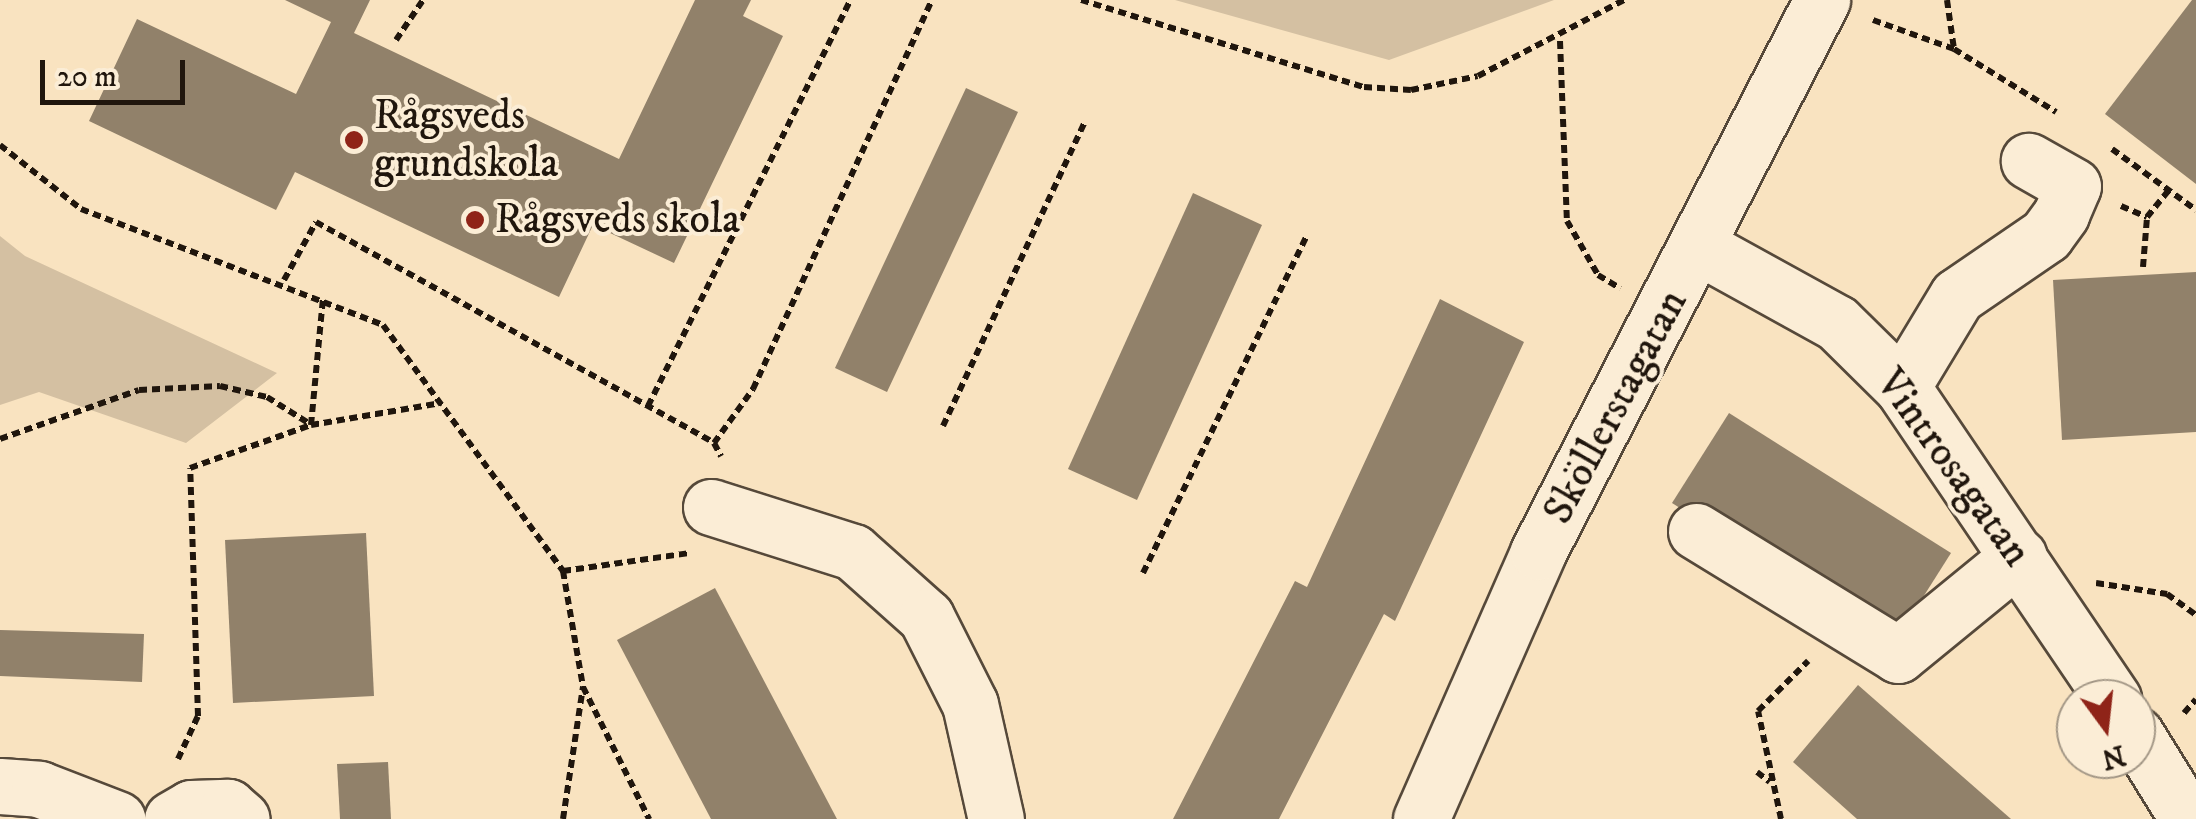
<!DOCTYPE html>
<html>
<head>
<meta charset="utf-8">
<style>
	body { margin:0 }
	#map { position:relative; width:2196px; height:819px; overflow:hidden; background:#f9e3c0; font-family:"IM FELL DW Pica",serif }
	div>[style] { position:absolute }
	.green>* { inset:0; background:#d4c0a2 }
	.building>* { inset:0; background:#91816a }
	.path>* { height:6px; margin-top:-3px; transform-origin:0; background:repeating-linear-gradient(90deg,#20160d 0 8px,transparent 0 13px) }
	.roads { filter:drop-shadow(2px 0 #56493a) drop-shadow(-2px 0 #56493a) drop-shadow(0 2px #56493a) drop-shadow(0 -2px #56493a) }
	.minor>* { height:55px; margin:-27.5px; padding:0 27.5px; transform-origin:27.5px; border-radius:27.5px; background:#fbedd6 }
	.dots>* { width:28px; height:28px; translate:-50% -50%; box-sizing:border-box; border:5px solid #fbedd6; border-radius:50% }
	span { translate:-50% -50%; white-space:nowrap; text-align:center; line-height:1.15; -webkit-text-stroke:8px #fbedd6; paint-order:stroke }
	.poi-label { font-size:42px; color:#20160d }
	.left { translate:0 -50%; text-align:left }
	.street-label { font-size:42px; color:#20160d }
	.north { position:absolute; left:2056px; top:679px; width:100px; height:100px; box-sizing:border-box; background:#fbedd6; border:2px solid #a39786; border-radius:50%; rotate:165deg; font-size:28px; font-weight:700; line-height:40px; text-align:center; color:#20160d }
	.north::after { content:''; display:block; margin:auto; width:35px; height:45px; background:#8f2418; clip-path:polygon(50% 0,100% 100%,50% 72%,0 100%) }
	.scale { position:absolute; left:40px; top:60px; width:145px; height:45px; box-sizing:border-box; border:5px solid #20160d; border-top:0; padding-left:12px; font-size:30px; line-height:35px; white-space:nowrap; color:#20160d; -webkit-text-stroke:8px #fbedd6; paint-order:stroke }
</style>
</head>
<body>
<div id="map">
	<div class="green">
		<div style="clip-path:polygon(1175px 0,1554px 0,1389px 60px)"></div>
		<div style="clip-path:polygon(0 236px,25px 256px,277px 373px,186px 443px,39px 392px,0 405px)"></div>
	</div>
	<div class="building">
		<div style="clip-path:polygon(285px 0,370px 0,354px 33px,619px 159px,695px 0,751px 0,743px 16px,783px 36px,674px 263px,593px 225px,559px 297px,295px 172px,276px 210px,89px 121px,137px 19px,296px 94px,331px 22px)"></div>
		<div style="clip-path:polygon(2192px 0,2196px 0,2196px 184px,2105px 114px)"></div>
		<div style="clip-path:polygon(966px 88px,1018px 112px,887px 392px,835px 368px)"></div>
		<div style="clip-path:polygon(1193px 193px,1262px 225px,1137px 500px,1068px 469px)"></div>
		<div style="clip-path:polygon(2196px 272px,2196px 432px,2062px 440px,2053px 280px)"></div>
		<div style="clip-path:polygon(1440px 299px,1524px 342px,1395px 621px,1384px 614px,1279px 819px,1173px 819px,1295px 581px,1307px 587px)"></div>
		<div style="clip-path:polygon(1729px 413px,1951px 553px,1894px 643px,1672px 503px)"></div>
		<div style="clip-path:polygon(366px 533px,374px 696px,233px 703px,225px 540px)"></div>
		<div style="clip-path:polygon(715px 588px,837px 819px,711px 819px,617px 640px)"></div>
		<div style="clip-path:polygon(0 630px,144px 634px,142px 682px,0 676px)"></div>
		<div style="clip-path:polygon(1858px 685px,2011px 819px,1857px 819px,1793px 762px)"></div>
		<div style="clip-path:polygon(388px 762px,391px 819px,340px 819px,337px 764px)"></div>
	</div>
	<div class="path">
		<div style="left:1081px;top:0;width:296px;rotate:17.1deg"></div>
		<div style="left:1364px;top:87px;width:47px;rotate:3.7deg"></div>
		<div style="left:1411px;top:90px;width:68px;rotate:-11.8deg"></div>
		<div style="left:1478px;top:76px;width:165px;rotate:-27.5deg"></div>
		<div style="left:1947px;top:0;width:49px;rotate:81.9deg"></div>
		<div style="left:1873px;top:20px;width:86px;rotate:19.7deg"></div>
		<div style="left:1954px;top:49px;width:120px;rotate:31.7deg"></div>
		<div style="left:396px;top:40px;width:48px;rotate:-56deg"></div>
		<div style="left:1560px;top:41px;width:180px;rotate:87.8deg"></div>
		<div style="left:1567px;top:221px;width:62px;rotate:60.1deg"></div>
		<div style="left:1598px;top:275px;width:26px;rotate:31deg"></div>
		<div style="left:0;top:145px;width:103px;rotate:38.3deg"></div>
		<div style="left:81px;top:209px;width:324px;rotate:21deg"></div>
		<div style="left:383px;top:325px;width:305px;rotate:53.8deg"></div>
		<div style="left:563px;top:571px;width:118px;rotate:80.2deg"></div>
		<div style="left:583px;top:687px;width:148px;rotate:63.4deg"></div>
		<div style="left:2112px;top:149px;width:104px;rotate:36deg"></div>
		<div style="left:2121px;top:206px;width:28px;rotate:23deg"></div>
		<div style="left:2143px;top:267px;width:50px;rotate:-85.4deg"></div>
		<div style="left:2147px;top:217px;width:35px;rotate:-51deg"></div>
		<div style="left:284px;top:280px;width:66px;rotate:-61.1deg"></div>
		<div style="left:316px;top:222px;width:455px;rotate:29deg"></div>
		<div style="left:714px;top:443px;width:15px;rotate:62deg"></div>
		<div style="left:648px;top:406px;width:453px;rotate:-63.5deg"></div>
		<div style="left:311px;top:425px;width:128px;rotate:-84.6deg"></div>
		<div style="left:943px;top:426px;width:336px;rotate:-65deg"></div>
		<div style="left:0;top:439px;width:147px;rotate:-19.4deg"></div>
		<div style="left:139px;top:390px;width:81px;rotate:-2.8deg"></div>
		<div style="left:220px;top:386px;width:48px;rotate:13.2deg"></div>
		<div style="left:267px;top:397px;width:51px;rotate:32.1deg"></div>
		<div style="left:714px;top:443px;width:67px;rotate:-54.2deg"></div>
		<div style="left:753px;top:389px;width:428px;rotate:-65.3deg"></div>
		<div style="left:563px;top:571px;width:127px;rotate:-8.1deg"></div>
		<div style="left:1143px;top:573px;width:375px;rotate:-64.1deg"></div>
		<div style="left:2096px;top:583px;width:72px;rotate:8.8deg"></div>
		<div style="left:2167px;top:594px;width:36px;rotate:36deg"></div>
		<div style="left:2184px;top:713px;width:18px;rotate:-49deg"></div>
		<div style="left:178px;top:759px;width:47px;rotate:-65.1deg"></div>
		<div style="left:198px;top:716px;width:248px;rotate:-91.8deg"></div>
		<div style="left:190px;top:468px;width:128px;rotate:-19.6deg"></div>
		<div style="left:311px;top:425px;width:132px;rotate:-9.6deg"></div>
		<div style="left:1757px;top:772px;width:16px;rotate:38deg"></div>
		<div style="left:563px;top:819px;width:134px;rotate:-81.4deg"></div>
		<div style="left:1781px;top:819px;width:110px;rotate:-102deg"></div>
		<div style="left:1758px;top:711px;width:71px;rotate:-45deg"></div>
	</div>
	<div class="roads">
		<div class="minor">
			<div style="left:1701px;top:248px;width:155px;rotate:28.9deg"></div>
			<div style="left:1837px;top:323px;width:91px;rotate:44.6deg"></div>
			<div style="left:1902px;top:387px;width:377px;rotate:55.9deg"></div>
			<div style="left:1902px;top:387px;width:106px;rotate:-58.9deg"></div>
			<div style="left:1957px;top:296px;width:108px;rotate:-34.4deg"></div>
			<div style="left:2046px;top:235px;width:26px;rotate:-54deg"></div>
			<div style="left:2061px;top:214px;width:30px;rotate:-67deg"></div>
			<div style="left:2073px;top:186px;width:51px;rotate:-150.4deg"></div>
			<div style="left:711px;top:507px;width:149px;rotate:17.6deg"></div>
			<div style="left:853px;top:552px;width:98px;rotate:41.7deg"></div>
			<div style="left:926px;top:617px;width:97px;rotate:63.2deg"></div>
			<div style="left:970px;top:704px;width:118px;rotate:77.3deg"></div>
			<div style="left:1696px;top:531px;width:237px;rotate:31.5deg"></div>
			<div style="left:1898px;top:655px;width:156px;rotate:-39.3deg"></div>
			<div style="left:2136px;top:735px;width:99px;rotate:58.2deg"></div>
			<div style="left:0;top:786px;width:39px;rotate:4deg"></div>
			<div style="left:39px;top:789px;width:84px;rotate:21deg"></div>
			<div style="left:172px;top:819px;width:22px;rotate:-30deg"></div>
			<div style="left:191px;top:808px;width:37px;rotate:-2deg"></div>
			<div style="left:228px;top:807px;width:18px;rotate:41deg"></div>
			<div style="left:1421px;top:819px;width:292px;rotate:-66.3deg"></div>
			<div style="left:1538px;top:552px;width:621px;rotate:-62.77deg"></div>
		</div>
	</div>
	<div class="dots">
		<div style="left:354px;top:140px;background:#8f2418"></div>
		<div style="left:475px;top:220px;background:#8f2418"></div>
	</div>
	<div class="poi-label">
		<span class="left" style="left:374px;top:140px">Rågsveds<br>grundskola</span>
		<span class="left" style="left:495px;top:220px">Rågsveds skola</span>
	</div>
	<div class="street-label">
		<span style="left:1616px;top:407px;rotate:-62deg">Sköllerstagatan</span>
		<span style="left:1953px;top:468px;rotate:54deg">Vintrosagatan</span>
	</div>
	<div class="north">N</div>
	<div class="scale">20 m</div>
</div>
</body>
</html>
